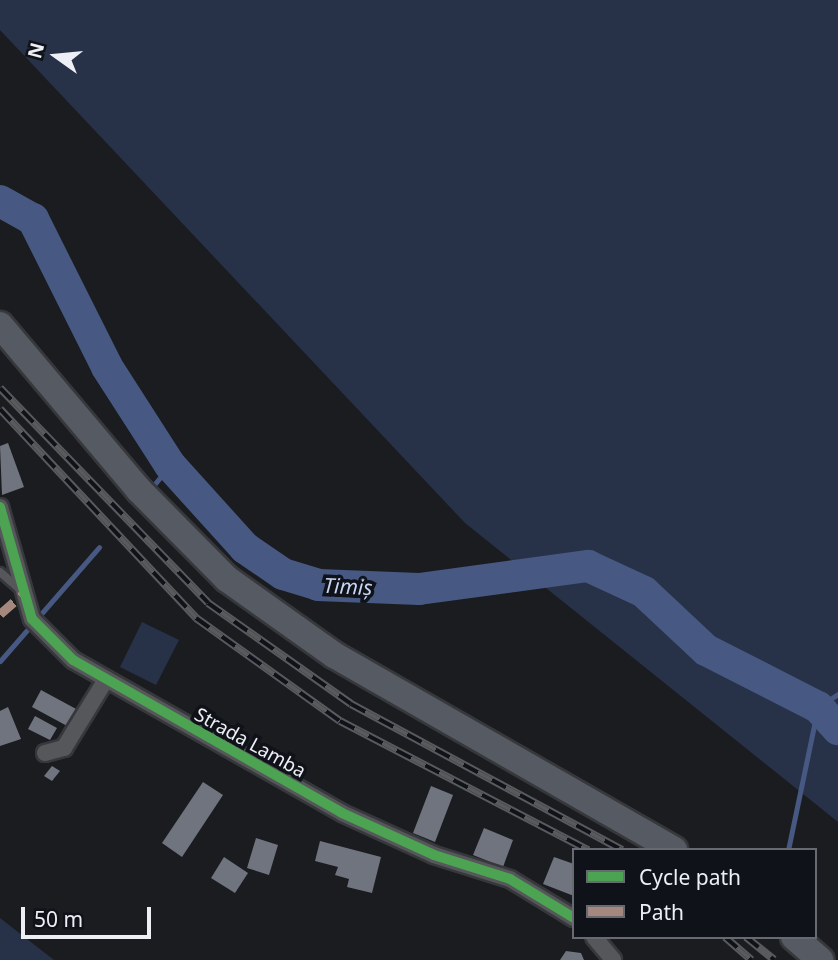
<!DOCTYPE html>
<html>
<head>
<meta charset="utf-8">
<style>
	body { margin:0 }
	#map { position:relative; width:838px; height:960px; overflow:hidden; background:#1a1c20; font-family:"Noto Sans",sans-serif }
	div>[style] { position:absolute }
	.green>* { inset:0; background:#273248 }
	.stream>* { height:5px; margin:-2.5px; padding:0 2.5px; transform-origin:2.5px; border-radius:2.5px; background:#475982 }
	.river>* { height:32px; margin:-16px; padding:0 16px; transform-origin:16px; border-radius:16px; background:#475982 }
	.building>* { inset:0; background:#6f747f }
	.roads { filter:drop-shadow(2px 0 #37383c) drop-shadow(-2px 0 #37383c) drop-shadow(0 2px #37383c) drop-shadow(0 -2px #37383c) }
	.service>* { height:8px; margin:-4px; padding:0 4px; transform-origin:4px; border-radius:4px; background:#56575a }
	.minor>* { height:16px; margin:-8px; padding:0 8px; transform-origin:8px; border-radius:8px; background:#56575a }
	.trunk>* { height:26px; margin:-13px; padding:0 13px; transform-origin:13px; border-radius:13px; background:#565a63 }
	.rail>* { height:8px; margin-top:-4px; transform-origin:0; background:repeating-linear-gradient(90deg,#0f1219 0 16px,#595a5d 0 32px); box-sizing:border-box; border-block:2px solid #595a5d }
	.quiet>* { height:9px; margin-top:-4.5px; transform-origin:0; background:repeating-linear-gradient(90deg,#a5887d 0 18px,transparent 0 27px) }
	.cycleway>* { height:10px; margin:-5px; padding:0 5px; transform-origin:5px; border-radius:5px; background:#4ca352 }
	span { translate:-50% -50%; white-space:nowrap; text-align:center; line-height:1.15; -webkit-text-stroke:7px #0f1219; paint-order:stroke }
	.street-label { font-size:19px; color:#edeff4 }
	.water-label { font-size:21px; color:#c8d6f2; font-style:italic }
	.legend { position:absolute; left:572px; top:848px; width:245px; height:91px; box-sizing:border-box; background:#0f1219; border:2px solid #686a71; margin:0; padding:9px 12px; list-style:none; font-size:21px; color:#edeff4 }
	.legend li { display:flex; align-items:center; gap:14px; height:35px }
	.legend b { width:35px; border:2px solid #686a71 }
	.north { position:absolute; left:21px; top:21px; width:70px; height:70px; -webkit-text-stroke:5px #0f1219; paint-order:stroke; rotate:285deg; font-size:19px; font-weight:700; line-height:28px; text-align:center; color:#edeff4 }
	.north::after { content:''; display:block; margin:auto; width:24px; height:32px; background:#edeff4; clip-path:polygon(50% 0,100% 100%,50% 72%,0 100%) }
	.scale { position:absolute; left:21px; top:907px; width:130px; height:32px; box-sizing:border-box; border:4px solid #edeff4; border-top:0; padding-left:9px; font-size:21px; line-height:24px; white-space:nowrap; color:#edeff4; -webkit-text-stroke:5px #0f1219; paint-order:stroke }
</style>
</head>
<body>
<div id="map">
	<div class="green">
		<div style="clip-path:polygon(0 0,838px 0,838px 822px,465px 523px,0 30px)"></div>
		<div style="clip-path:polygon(142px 622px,179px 640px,156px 685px,120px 667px)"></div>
		<div style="clip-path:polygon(0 918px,54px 960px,0 960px)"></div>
	</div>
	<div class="stream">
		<div style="left:149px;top:491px;width:33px;rotate:-51deg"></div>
		<div style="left:0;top:661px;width:151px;rotate:-49deg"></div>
		<div style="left:788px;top:850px;width:146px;rotate:-78.2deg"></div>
		<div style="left:818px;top:707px;width:24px;rotate:-33deg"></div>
	</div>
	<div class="river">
		<div style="left:0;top:201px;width:38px;rotate:29deg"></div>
		<div style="left:33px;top:219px;width:165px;rotate:63.4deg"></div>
		<div style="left:107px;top:367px;width:117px;rotate:57.3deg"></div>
		<div style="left:170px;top:465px;width:112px;rotate:47.9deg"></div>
		<div style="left:245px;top:548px;width:46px;rotate:34.4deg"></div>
		<div style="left:283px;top:574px;width:37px;rotate:17deg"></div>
		<div style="left:318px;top:585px;width:101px;rotate:2.3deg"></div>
		<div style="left:419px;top:589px;width:171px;rotate:-7.8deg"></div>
		<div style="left:588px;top:566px;width:62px;rotate:24.9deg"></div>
		<div style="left:644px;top:592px;width:85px;rotate:43.1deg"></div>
		<div style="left:706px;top:650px;width:126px;rotate:27deg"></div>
		<div style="left:818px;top:707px;width:30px;rotate:48deg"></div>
	</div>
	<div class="building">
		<div style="clip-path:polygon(8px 443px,24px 487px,2px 495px,0 446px)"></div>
		<div style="clip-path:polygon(41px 690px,78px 710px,69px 727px,32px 707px)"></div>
		<div style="clip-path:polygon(8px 707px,21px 739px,0 746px,0 711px)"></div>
		<div style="clip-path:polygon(35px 716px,57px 728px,50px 740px,28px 729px)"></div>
		<div style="clip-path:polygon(52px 766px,60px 771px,52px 781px,44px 776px)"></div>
		<div style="clip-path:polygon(203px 782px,223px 795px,182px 857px,162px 843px)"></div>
		<div style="clip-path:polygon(431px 786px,453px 795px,435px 842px,413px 833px)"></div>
		<div style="clip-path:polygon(484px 828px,513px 840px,503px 867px,473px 855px)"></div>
		<div style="clip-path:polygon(256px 838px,278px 845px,269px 875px,247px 868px)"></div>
		<div style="clip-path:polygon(320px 841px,381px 857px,372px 893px,347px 887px,349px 879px,335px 875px,338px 867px,315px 861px)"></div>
		<div style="clip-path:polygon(224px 857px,248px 873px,235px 893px,211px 878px)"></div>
		<div style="clip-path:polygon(554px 857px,574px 864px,574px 896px,543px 884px)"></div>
		<div style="clip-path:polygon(566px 951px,581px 953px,584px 960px,560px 960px)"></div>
	</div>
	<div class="roads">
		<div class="service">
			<div style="left:0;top:572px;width:29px;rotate:41deg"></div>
		</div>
		<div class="minor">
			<div style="left:0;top:507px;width:116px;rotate:74.1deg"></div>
			<div style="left:32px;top:619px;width:58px;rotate:45deg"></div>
			<div style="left:73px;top:660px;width:309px;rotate:29.6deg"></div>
			<div style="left:342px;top:813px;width:101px;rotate:24.5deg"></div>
			<div style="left:434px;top:855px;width:80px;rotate:17.5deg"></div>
			<div style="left:510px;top:879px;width:75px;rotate:31.4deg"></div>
			<div style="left:45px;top:753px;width:20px;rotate:-15deg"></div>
			<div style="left:64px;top:748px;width:79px;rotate:-58.5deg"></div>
			<div style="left:594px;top:937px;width:30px;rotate:50deg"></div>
		</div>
		<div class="trunk">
			<div style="left:0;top:325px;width:216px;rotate:49.9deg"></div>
			<div style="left:139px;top:490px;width:125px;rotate:45.3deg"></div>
			<div style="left:227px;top:579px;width:131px;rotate:35.4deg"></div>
			<div style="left:334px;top:655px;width:392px;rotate:29.8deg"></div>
			<div style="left:794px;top:937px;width:35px;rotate:41deg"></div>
		</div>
	</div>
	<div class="rail">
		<div style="left:0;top:388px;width:299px;rotate:45.9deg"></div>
		<div style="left:208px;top:603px;width:175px;rotate:35.2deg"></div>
		<div style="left:351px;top:704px;width:308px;rotate:28.3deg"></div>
		<div style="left:0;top:409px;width:287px;rotate:46.8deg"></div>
		<div style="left:196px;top:618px;width:177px;rotate:35.6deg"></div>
		<div style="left:340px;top:721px;width:280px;rotate:27.5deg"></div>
		<div style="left:725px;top:937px;width:35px;rotate:41deg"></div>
		<div style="left:746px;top:937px;width:36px;rotate:39deg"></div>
	</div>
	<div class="quiet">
		<div style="left:0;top:614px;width:32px;rotate:-41deg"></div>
	</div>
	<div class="cycleway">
		<div style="left:0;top:507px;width:116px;rotate:74.1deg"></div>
		<div style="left:32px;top:619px;width:58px;rotate:45deg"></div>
		<div style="left:73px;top:660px;width:309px;rotate:29.6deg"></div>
		<div style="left:342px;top:813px;width:101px;rotate:24.5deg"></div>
		<div style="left:434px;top:855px;width:80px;rotate:17.5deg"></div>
		<div style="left:510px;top:879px;width:75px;rotate:31.4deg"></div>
	</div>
	<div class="street-label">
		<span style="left:250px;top:743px;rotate:29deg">Strada Lamba</span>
	</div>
	<div class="water-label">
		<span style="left:348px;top:586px;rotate:3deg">Timiș</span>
	</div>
	<ul class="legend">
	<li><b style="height:9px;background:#4ca352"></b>Cycle path</li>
	<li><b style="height:9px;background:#a5887d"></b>Path</li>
	</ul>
	<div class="north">N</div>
	<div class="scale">50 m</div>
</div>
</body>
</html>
